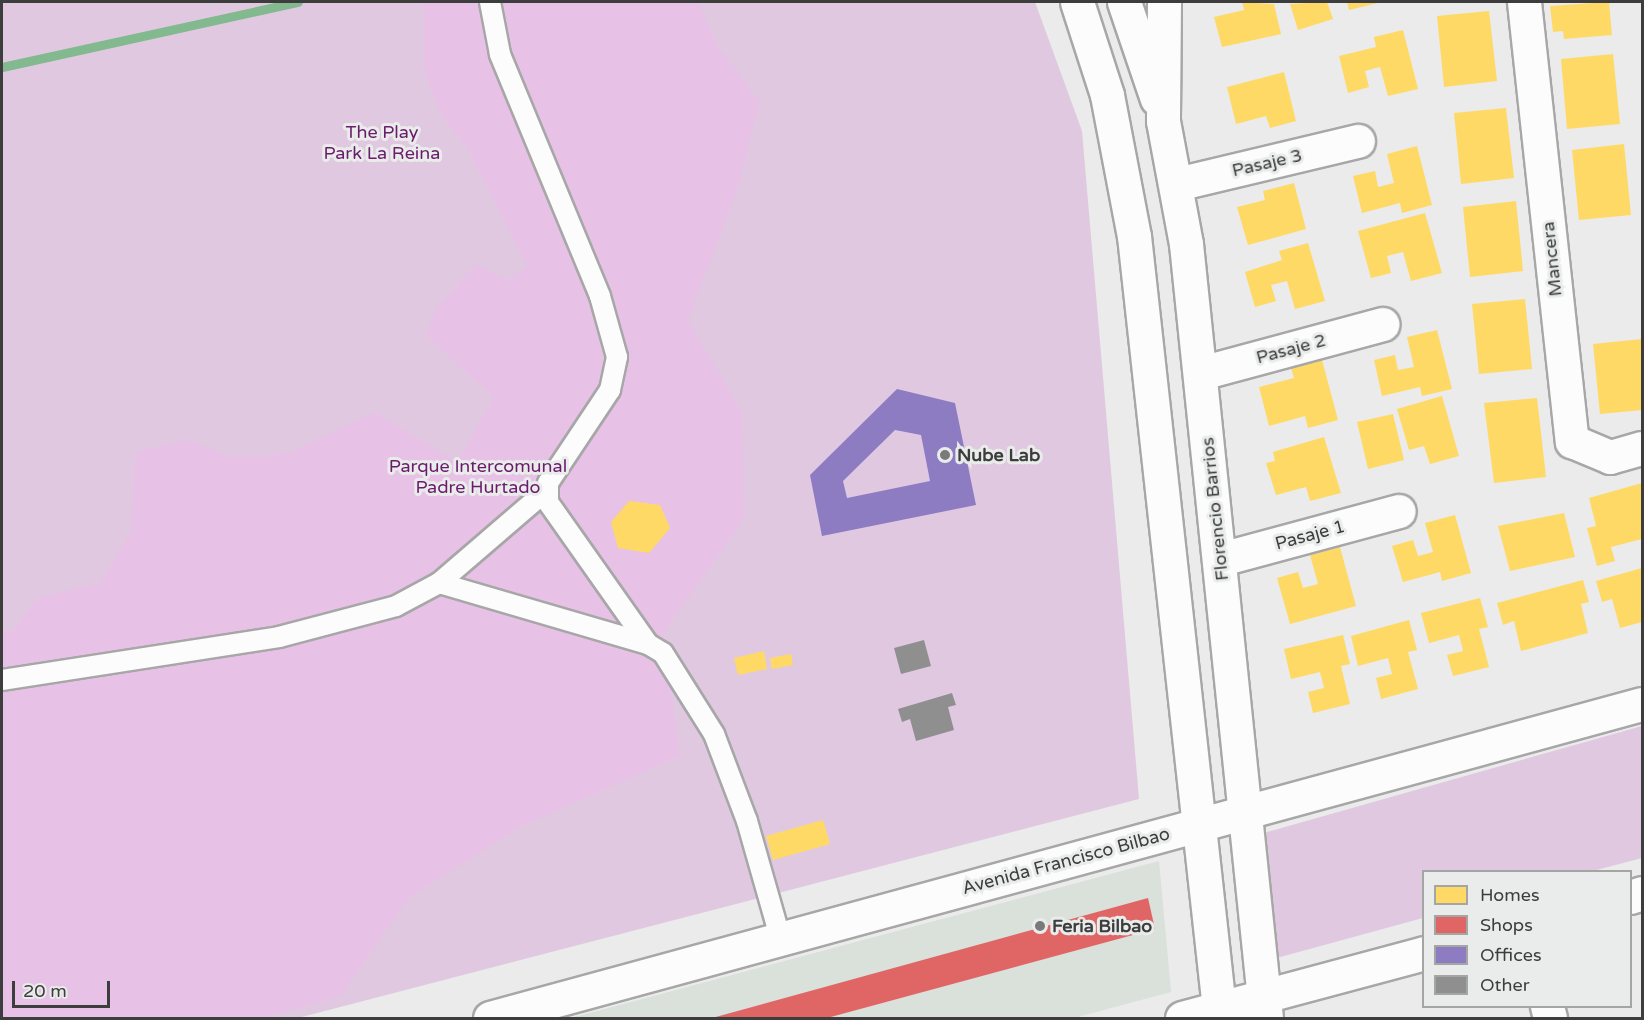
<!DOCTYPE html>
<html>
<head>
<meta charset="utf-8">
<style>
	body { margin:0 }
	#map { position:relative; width:1644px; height:1020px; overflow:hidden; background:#eaebea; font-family:"Varela Round",sans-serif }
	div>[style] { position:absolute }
	.built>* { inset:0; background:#dae0da }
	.green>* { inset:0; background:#e0c9e0 }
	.forest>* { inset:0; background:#e7c1e6 }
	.homes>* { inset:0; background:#ffd966 }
	.shops>* { inset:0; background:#e06666 }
	.offices>* { inset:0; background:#8e7cc3 }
	.stream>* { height:9px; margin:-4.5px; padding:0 4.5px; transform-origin:4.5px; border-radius:4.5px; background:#82b98e }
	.building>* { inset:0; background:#8f8f8f }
	.roads { filter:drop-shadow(2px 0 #a7a7a7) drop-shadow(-2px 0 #a7a7a7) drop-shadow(0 2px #a7a7a7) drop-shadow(0 -2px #a7a7a7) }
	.lane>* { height:20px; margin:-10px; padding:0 10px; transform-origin:10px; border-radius:10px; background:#fcfcfc }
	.street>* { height:33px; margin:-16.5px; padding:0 16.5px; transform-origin:16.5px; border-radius:16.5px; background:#fcfcfc }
	.secondary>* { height:33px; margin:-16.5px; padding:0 16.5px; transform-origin:16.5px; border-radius:16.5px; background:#fcfcfc }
	.primary>* { height:33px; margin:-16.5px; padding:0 16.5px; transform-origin:16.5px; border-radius:16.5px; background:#fcfcfc }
	.dots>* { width:16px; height:16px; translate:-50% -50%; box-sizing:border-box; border:3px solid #e9ecea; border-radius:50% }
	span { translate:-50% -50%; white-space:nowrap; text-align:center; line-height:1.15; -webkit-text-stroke:6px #e9ecea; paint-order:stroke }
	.park-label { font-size:18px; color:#6b1a6c }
	.street-label { font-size:18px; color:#3c3d3c }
	.poi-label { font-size:18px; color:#3c3d3c; font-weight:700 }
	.left { translate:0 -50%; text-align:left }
	.frame { position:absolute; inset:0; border:3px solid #3c3d3c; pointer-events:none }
	.legend { position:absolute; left:1422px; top:870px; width:210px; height:138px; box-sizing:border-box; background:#e9ecea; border:2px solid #a4a6a4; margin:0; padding:8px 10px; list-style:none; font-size:18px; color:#3c3d3c }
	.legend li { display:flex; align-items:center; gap:12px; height:30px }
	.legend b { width:30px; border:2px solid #a4a6a4 }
	.scale { position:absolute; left:12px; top:981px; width:98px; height:27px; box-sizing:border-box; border:3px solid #3c3d3c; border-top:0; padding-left:8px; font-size:18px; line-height:21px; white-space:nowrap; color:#3c3d3c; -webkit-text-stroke:4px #e9ecea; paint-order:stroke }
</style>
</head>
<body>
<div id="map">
	<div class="built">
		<div style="clip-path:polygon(1159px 861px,1171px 992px,1074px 1018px,571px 1018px)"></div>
	</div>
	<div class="green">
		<div style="clip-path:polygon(2px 2px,1035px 2px,1082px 131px,1139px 799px,298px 1018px,2px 1018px)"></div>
		<div style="clip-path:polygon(1642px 726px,1642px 858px,1593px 871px,1424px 872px,1423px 918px,1273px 959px,1260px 834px)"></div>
	</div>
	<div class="forest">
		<div style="clip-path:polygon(424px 2px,698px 2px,719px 48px,760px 101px,738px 187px,688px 320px,742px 412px,744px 519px,663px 634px,680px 756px,520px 827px,409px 898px,340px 997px,260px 1018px,2px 1018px,2px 631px,13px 631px,37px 598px,100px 583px,131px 531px,136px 451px,188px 440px,231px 457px,287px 454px,375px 412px,457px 462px,494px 397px,426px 336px,435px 309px,476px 264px,508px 280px,527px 266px,469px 151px,440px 112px,424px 70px)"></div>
	</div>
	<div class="homes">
		<div style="clip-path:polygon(1242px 2px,1274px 4px,1281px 34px,1222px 47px,1214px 17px,1244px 10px)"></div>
		<div style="clip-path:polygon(1327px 2px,1333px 19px,1298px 30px,1290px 4px)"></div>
		<div style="clip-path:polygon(1347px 2px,1382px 2px,1349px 10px)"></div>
		<div style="clip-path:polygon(1609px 2px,1612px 35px,1564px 39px,1563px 31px,1553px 32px,1550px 6px)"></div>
		<div style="clip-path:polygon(1489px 11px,1497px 81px,1444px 87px,1437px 16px)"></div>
		<div style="clip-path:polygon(1403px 30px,1418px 89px,1388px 96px,1380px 67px,1365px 71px,1369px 87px,1348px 93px,1339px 56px,1376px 47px,1374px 37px)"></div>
		<div style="clip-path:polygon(1613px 54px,1620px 124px,1567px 129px,1561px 59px)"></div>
		<div style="clip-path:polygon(1284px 72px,1296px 121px,1270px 128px,1266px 116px,1236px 124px,1227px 87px)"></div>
		<div style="clip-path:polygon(1506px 108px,1514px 178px,1461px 184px,1454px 113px)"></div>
		<div style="clip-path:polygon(1624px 144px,1631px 215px,1579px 220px,1572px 150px)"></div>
		<div style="clip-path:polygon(1417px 146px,1432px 205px,1402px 213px,1400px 203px,1362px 213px,1353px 176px,1375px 171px,1378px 187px,1394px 183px,1387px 154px)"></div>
		<div style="clip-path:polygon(1294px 183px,1306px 229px,1248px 245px,1237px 207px,1265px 200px,1263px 191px)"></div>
		<div style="clip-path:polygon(1516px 201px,1523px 271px,1470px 277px,1463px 207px)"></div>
		<div style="clip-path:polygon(1425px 213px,1442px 273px,1411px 281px,1403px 252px,1387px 256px,1391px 273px,1371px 278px,1358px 231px)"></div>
		<div style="clip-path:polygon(1308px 243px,1325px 301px,1295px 309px,1287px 281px,1271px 285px,1276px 301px,1255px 307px,1245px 272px,1282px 260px,1279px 251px)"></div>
		<div style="clip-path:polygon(1525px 299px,1532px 369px,1479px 374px,1472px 304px)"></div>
		<div style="clip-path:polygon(1437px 330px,1452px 389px,1422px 396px,1420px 387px,1382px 396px,1374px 360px,1395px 355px,1398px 370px,1414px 367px,1407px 337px)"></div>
		<div style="clip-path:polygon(1642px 339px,1642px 410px,1600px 414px,1593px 344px)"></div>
		<div style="clip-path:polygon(1322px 360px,1338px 420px,1308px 428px,1305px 416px,1269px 426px,1259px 387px,1294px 378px,1291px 368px)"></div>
		<div style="clip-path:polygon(1442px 396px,1459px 456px,1430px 464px,1424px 446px,1409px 450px,1397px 409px)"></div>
		<div style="clip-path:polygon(1537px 398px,1546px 477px,1494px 483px,1484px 403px)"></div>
		<div style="clip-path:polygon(1393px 414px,1404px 460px,1368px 469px,1357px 422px)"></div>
		<div style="clip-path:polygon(1324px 437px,1341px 493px,1310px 501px,1306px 487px,1276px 495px,1266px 463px,1275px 461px,1273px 452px)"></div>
		<div style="clip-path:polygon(1642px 483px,1642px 539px,1611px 547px,1615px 561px,1597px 566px,1587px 528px,1596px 526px,1589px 498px)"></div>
		<div style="clip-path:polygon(629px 501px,660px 505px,670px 528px,649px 553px,618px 548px,611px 522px)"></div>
		<div style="clip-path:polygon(1564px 513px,1575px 557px,1510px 571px,1498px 526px)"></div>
		<div style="clip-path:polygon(1455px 515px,1471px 573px,1442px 581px,1440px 572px,1403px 582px,1392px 546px,1413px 540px,1418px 556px,1433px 552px,1425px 523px)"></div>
		<div style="clip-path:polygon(1340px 547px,1356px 606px,1290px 624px,1277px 578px,1298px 572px,1303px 588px,1318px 584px,1310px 555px)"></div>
		<div style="clip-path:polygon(1642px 568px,1642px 622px,1620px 628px,1612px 599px,1602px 602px,1596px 581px)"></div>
		<div style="clip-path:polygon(1583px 580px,1589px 602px,1581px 604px,1588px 633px,1521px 651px,1514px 621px,1503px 625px,1497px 603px)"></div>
		<div style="clip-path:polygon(1480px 598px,1488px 627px,1479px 629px,1489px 667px,1453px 676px,1447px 655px,1463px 651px,1459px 635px,1429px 643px,1421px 613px)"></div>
		<div style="clip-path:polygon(1409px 620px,1417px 650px,1408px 652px,1418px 689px,1381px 699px,1376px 678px,1392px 674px,1388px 658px,1358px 666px,1351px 636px)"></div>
		<div style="clip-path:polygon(1343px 635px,1350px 664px,1341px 666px,1350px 704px,1313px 713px,1308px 692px,1324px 688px,1320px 672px,1291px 679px,1284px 649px)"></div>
		<div style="clip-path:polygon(764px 651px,767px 669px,738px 675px,734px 658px)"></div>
		<div style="clip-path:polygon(791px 654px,793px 665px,772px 669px,770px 658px)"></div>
		<div style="clip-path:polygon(823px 820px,830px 844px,773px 860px,766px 836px)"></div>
	</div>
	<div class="shops">
		<div style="clip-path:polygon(1148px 898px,1155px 929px,827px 1018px,712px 1018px)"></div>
	</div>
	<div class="offices">
		<div style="clip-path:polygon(evenodd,897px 389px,955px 403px,976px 505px,822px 536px,810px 475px,897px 389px,895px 430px,921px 435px,930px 481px,847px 498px,843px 481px,895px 430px)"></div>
	</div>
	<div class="stream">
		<div style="left:2px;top:67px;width:303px;rotate:-12.4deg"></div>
	</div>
	<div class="building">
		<div style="clip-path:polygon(924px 640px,931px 666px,901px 674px,894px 648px)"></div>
		<div style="clip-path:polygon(952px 693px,956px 705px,948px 707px,954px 730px,916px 741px,910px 719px,902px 722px,898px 709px)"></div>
	</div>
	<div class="roads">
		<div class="lane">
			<div style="left:439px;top:583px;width:141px;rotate:-40.7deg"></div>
			<div style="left:648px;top:644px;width:17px;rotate:31deg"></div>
			<div style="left:663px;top:653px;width:96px;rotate:57.8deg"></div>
			<div style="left:714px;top:734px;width:93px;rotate:69.2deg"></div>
			<div style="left:747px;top:821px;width:124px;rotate:74.1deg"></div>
			<div style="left:2px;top:680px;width:280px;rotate:-8.8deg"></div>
			<div style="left:279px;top:637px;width:121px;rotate:-14.8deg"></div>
			<div style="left:396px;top:606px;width:49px;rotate:-28.1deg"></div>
			<div style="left:439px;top:583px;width:218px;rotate:16.3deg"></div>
			<div style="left:648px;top:644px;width:174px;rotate:-125.2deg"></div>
			<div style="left:548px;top:502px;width:19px;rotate:-90deg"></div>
			<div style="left:548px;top:483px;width:112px;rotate:-56.3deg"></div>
			<div style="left:610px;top:390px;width:34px;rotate:-78deg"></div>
			<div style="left:617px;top:357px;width:63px;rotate:-105.6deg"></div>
			<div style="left:600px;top:296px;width:262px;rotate:-112.5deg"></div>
			<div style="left:500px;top:54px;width:53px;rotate:-100.9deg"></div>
		</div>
		<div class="street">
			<div style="left:1524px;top:2px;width:442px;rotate:83.8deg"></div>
			<div style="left:1572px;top:441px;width:41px;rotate:22.8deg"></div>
			<div style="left:1610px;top:457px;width:33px;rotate:-16deg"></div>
			<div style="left:1177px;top:184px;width:186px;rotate:-13.4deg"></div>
			<div style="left:1201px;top:373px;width:188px;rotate:-15.1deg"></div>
			<div style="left:1221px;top:559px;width:184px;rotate:-15.1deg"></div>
			<div style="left:1547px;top:1006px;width:12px;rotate:76deg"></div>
		</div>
		<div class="secondary">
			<div style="left:1077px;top:2px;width:98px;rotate:72.1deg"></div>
			<div style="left:1107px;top:95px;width:144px;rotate:79.2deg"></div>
			<div style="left:1134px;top:236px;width:787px;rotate:83.72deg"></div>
			<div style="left:1124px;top:2px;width:102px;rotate:71.2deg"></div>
			<div style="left:1164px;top:2px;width:119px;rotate:90.5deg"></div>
			<div style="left:1163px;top:121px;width:125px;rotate:79.4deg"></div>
			<div style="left:1186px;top:244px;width:778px;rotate:84.1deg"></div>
		</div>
		<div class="primary">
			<div style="left:1630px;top:897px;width:13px;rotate:-18deg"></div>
			<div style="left:490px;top:1018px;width:1194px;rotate:-15.25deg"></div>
			<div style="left:1182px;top:1018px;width:251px;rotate:-15deg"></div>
		</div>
	</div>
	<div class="dots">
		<div style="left:945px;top:455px;background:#797a79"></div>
		<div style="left:1040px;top:926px;background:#797a79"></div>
	</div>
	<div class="park-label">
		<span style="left:382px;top:143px">The Play<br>Park La Reina</span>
		<span style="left:478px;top:477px">Parque Intercomunal<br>Padre Hurtado</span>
	</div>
	<div class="street-label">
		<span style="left:1267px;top:163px;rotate:-13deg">Pasaje 3</span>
		<span style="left:1552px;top:259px;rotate:-96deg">Mancera</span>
		<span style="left:1291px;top:349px;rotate:-15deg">Pasaje 2</span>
		<span style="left:1215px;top:509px;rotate:-96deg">Florencio Barrios</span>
		<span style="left:1310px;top:535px;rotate:-15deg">Pasaje 1</span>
		<span style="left:1066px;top:861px;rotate:-15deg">Avenida Francisco Bilbao</span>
	</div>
	<div class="poi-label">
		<span class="left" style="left:957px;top:455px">Nube Lab</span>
		<span class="left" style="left:1052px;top:926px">Feria Bilbao</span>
	</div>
	<div class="frame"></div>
	<ul class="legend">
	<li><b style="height:16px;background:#ffd966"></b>Homes</li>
	<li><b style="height:16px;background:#e06666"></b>Shops</li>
	<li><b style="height:16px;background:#8e7cc3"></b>Offices</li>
	<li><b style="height:16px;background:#8f8f8f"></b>Other</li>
	</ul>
	<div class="scale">20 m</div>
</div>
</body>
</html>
